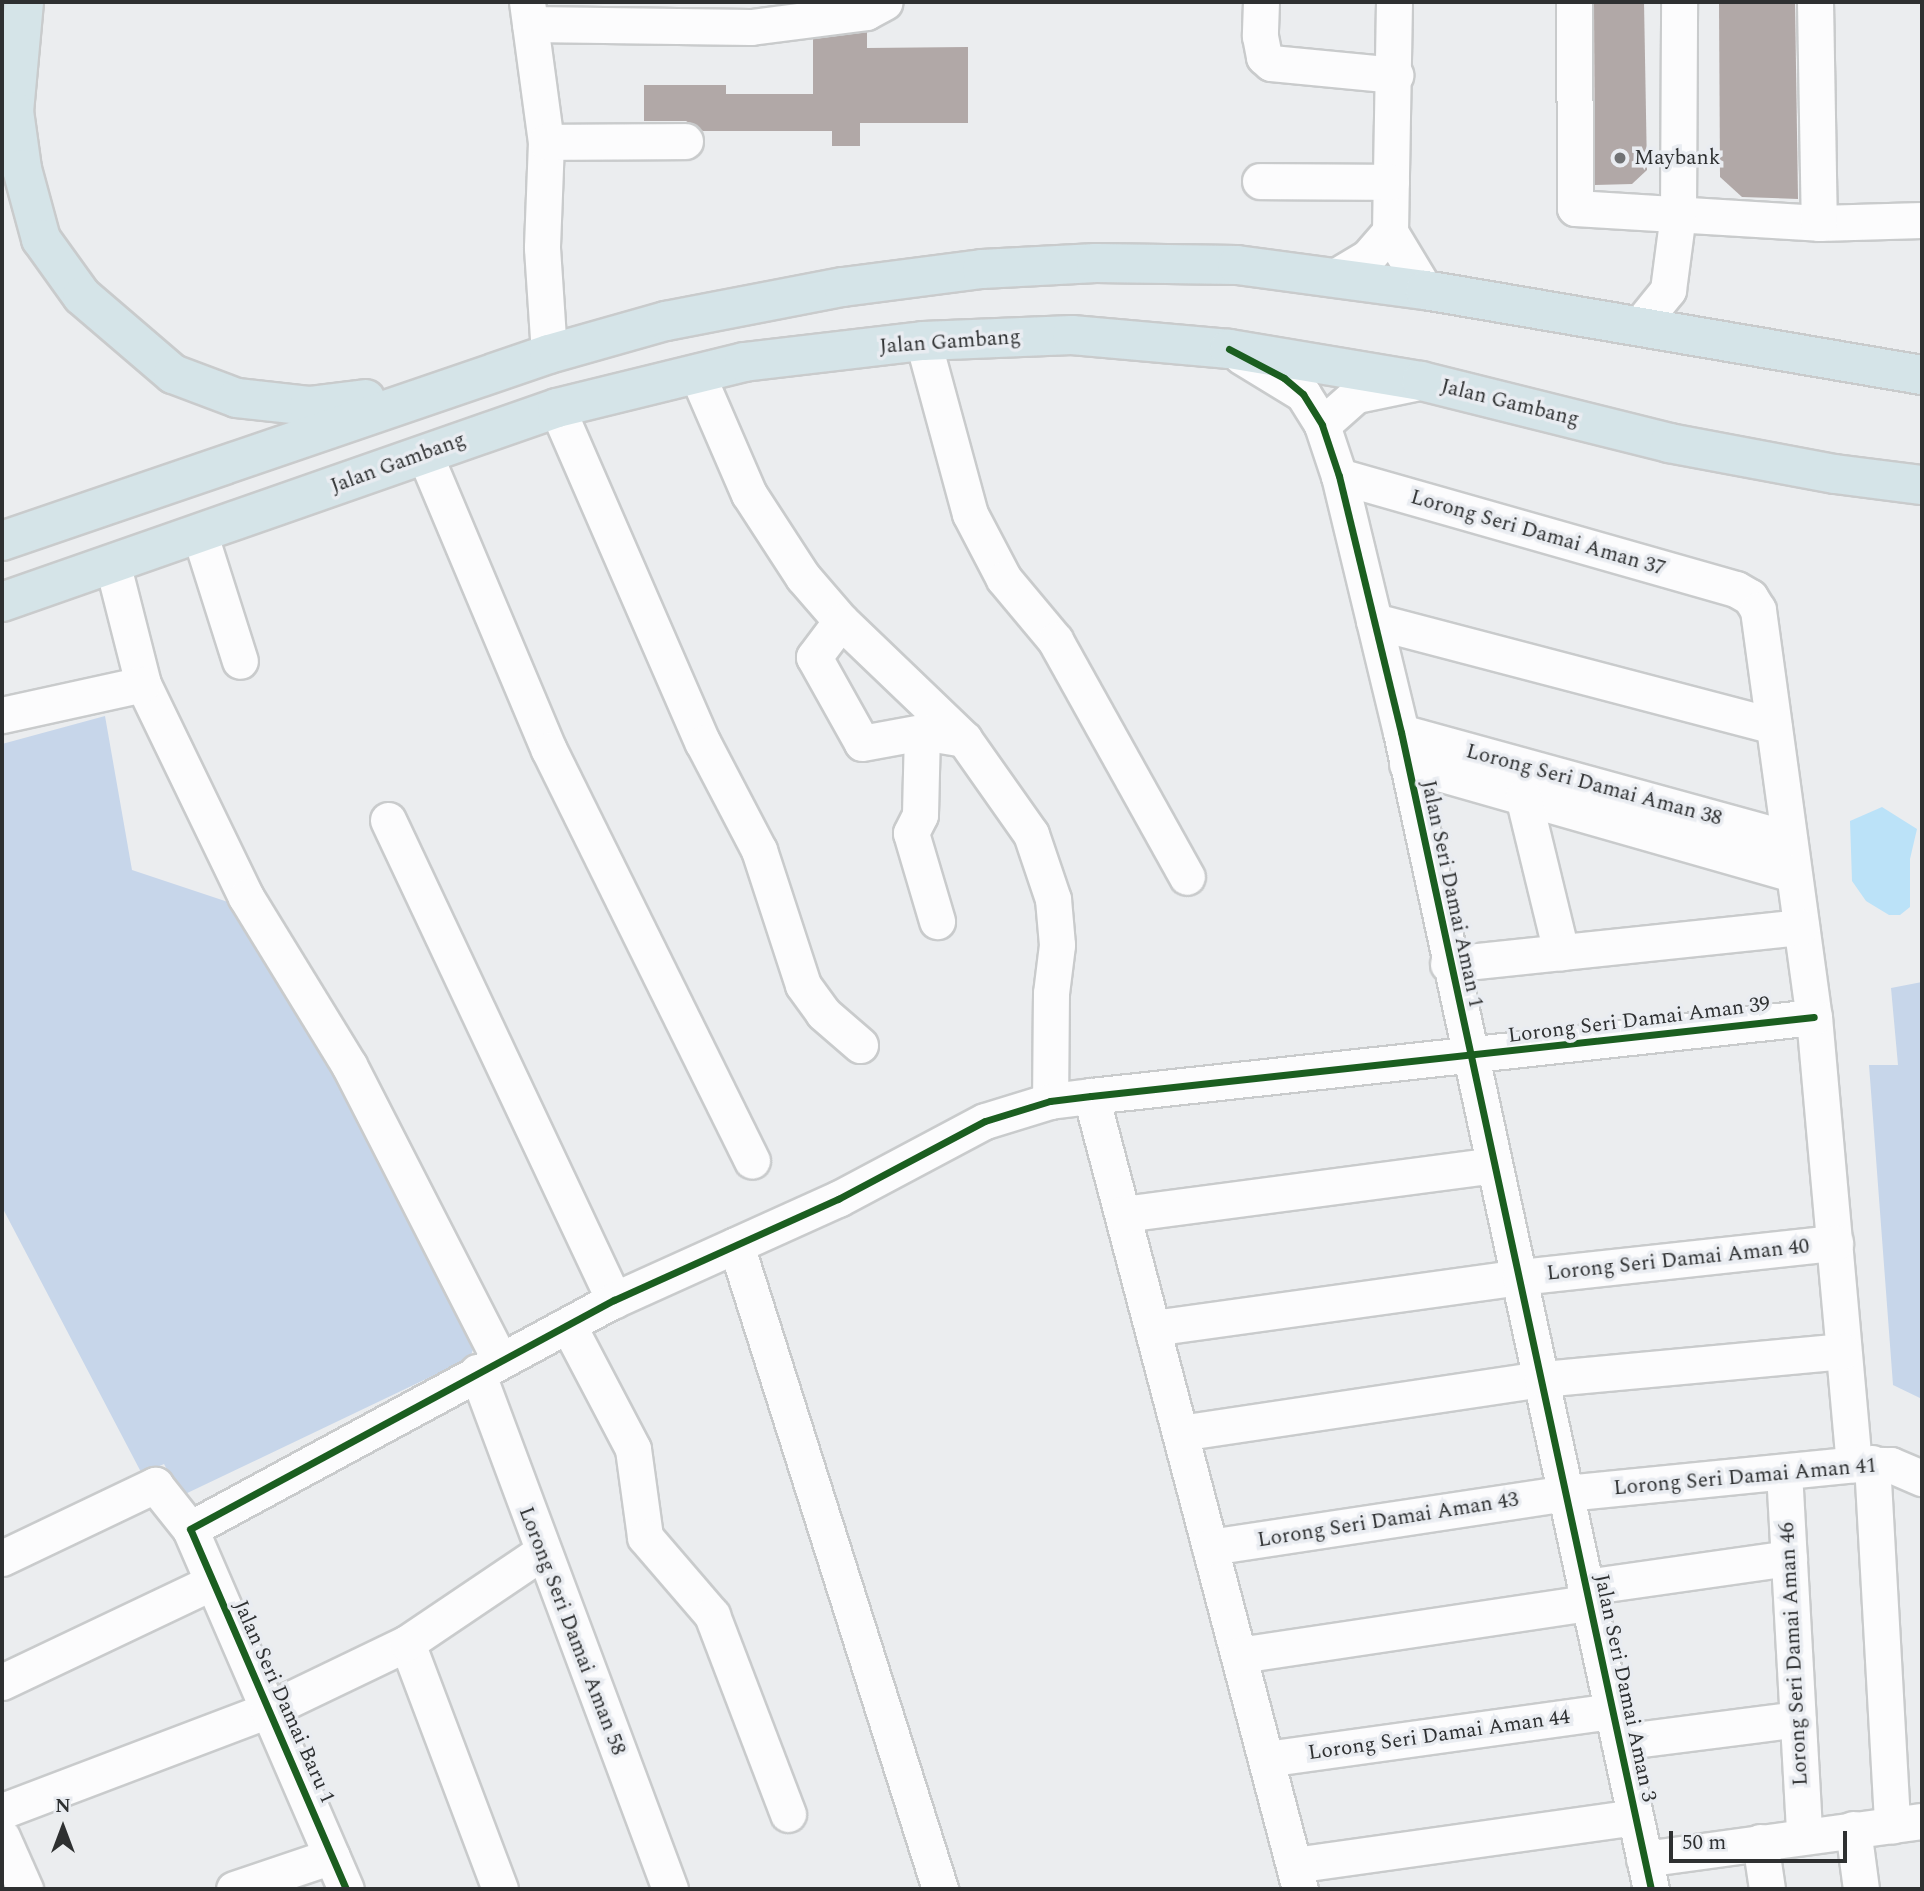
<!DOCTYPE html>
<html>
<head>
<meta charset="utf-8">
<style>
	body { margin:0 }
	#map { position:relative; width:1924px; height:1891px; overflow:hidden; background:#ebedef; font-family:Spectral,serif }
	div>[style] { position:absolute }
	.green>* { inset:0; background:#c7d6ea }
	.water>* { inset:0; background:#bbe2f8 }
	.building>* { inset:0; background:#b1a8a7 }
	.roads { filter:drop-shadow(2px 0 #c9cbcc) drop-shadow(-2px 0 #c9cbcc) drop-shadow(0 2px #c9cbcc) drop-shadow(0 -2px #c9cbcc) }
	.minor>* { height:35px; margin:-17.5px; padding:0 17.5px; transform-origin:17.5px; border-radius:17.5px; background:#fcfcfd }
	.highway>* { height:38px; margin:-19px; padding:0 19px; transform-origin:19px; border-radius:19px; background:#d5e4e8 }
	.cycleway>* { height:7px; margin:-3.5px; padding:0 3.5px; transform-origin:3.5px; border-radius:3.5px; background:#1b5e20 }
	.dots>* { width:19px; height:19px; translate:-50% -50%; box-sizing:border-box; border:4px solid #e9ecf1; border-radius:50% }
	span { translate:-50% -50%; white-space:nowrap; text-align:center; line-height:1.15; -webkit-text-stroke:7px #e9ecf1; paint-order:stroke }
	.poi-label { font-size:21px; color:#2e3031 }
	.left { translate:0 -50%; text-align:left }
	.street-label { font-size:21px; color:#2e3031 }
	.frame { position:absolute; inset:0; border:4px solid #2e3031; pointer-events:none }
	.north { position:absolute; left:28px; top:1793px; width:70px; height:70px; -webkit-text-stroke:5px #e9ecf1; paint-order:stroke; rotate:0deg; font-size:19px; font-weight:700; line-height:28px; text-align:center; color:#2e3031 }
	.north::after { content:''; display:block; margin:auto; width:24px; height:32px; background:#2e3031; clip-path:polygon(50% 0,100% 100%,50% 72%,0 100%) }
	.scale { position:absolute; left:1669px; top:1831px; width:178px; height:32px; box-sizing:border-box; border:4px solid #2e3031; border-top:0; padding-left:9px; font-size:21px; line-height:24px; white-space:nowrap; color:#2e3031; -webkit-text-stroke:5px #e9ecf1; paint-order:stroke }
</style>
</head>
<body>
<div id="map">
	<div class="green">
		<div style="clip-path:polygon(105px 716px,132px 870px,246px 908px,477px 1338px,470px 1358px,181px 1496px,164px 1464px,142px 1474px,2px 1207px,2px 744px)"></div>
		<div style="clip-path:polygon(1922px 982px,1922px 1399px,1893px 1385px,1869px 1065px,1898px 1065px,1891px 988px)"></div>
	</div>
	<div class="water">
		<div style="clip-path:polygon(1882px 807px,1917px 829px,1910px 859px,1910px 907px,1900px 915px,1889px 915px,1866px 901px,1852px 881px,1850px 821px)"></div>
	</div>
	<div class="building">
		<div style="clip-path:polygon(1594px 2px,1644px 2px,1647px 170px,1632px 184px,1595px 185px)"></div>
		<div style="clip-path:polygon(1719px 2px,1795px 2px,1798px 199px,1742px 197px,1720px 177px)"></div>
		<div style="clip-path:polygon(867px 32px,867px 48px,968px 47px,968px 123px,860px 123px,860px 146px,832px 146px,832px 131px,703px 131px,686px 121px,644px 121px,644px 85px,726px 85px,726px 94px,813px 94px,813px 39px)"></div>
	</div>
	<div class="roads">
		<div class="minor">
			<div style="left:527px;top:2px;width:141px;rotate:82.3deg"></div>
			<div style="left:546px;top:142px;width:106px;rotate:92.2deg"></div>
			<div style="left:542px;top:248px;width:106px;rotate:86.2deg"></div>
			<div style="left:1261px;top:2px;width:34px;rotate:92deg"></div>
			<div style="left:1260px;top:36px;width:21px;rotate:79deg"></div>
			<div style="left:1264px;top:57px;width:9px;rotate:41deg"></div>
			<div style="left:1271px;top:63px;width:125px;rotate:5.5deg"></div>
			<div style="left:1394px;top:2px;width:230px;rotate:91deg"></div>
			<div style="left:1390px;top:232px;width:68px;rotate:58.9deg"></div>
			<div style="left:1574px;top:2px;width:206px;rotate:89.7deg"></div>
			<div style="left:1575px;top:208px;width:244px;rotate:3.5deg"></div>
			<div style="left:1819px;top:223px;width:103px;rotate:-1.7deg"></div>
			<div style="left:1815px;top:2px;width:221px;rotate:89deg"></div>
			<div style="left:530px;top:24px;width:221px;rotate:0.8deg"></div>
			<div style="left:751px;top:27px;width:116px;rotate:-7.4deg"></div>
			<div style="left:866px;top:12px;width:21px;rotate:-28deg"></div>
			<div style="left:546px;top:142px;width:139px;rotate:-0.4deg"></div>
			<div style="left:1260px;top:181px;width:131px;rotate:0.4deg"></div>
			<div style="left:1333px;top:278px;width:41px;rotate:-31deg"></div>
			<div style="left:1368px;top:257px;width:33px;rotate:-49deg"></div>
			<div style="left:1638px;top:327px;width:48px;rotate:-51deg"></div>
			<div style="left:1668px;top:290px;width:77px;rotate:-82.5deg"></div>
			<div style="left:1678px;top:214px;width:212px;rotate:-89.7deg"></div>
			<div style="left:923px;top:341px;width:179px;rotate:74.8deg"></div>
			<div style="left:970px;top:514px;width:73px;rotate:62.4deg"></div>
			<div style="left:1004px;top:579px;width:80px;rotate:50.1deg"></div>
			<div style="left:1055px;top:640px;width:271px;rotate:60.9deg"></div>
			<div style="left:1241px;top:356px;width:73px;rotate:31.5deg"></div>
			<div style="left:1303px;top:394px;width:36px;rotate:58deg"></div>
			<div style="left:1322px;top:425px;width:54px;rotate:71.6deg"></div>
			<div style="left:1339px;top:476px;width:263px;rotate:76.4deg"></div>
			<div style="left:1401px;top:732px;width:1184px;rotate:77.81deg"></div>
			<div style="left:697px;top:374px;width:131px;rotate:66.6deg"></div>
			<div style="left:749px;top:494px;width:99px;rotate:57deg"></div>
			<div style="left:803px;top:577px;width:58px;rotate:49.2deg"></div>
			<div style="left:841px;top:621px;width:170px;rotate:43.8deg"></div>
			<div style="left:964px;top:739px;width:116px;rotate:54.8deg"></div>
			<div style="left:1031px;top:834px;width:69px;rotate:71.3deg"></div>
			<div style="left:1053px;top:899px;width:46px;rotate:85deg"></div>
			<div style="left:1057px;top:945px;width:48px;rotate:97.1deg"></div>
			<div style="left:1051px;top:993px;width:108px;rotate:90.5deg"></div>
			<div style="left:557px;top:408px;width:365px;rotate:66.5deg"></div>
			<div style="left:703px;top:743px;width:121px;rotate:62.4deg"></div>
			<div style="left:759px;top:850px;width:142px;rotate:71.9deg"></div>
			<div style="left:803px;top:985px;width:34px;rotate:54deg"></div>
			<div style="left:823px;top:1013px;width:49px;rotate:40.9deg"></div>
			<div style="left:1322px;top:425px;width:45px;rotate:-41.4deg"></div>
			<div style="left:1356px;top:395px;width:59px;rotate:-11.7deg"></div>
			<div style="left:424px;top:453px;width:322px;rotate:67.2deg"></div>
			<div style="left:549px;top:750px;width:458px;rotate:63.7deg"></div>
			<div style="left:1339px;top:476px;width:413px;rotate:15.9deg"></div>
			<div style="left:1736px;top:589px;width:16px;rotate:30deg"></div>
			<div style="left:1750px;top:597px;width:15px;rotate:58deg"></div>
			<div style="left:1758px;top:610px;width:411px;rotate:82.2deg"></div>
			<div style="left:1814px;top:1017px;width:449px;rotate:84.9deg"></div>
			<div style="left:200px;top:535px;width:132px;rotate:72.4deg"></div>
			<div style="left:113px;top:566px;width:122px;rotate:75.7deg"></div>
			<div style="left:143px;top:684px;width:237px;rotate:64.2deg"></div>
			<div style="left:246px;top:897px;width:197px;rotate:58.5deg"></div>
			<div style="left:349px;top:1065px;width:331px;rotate:62.9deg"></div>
			<div style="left:841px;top:621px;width:45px;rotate:126.9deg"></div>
			<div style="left:814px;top:657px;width:98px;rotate:60.8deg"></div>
			<div style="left:862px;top:743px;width:61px;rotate:-10.4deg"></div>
			<div style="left:922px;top:732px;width:43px;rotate:9.5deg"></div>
			<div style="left:1374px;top:621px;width:413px;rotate:14.7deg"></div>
			<div style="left:2px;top:715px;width:144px;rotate:-12.4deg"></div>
			<div style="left:922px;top:732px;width:83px;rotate:91.4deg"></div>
			<div style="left:920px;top:815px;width:20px;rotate:117deg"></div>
			<div style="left:911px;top:833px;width:92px;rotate:73.5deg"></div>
			<div style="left:1401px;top:732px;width:400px;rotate:15.4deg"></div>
			<div style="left:1407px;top:764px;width:400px;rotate:15.9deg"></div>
			<div style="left:1523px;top:796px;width:161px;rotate:76.3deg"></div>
			<div style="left:388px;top:820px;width:531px;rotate:64.79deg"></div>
			<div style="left:1448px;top:964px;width:355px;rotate:-6deg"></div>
			<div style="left:1091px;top:1096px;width:820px;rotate:75.24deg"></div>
			<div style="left:1123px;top:1214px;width:374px;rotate:-7.5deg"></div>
			<div style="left:736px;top:1245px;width:676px;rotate:72.42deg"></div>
			<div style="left:568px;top:1325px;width:140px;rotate:62.3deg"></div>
			<div style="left:633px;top:1449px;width:89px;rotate:82.2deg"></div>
			<div style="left:645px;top:1537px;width:103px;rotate:49.3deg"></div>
			<div style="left:712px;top:1615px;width:213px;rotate:69.1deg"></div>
			<div style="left:1153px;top:1328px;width:371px;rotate:-7.9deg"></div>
			<div style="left:1520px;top:1277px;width:317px;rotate:-6.2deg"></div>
			<div style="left:477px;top:1372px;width:552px;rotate:69.53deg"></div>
			<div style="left:1180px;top:1433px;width:366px;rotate:-8.5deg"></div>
			<div style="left:1542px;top:1379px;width:302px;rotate:-5.3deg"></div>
			<div style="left:1872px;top:1463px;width:363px;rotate:86.8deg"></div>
			<div style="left:1784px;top:1472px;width:364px;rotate:86.8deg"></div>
			<div style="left:190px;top:1529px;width:482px;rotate:-28.4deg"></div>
			<div style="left:614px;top:1300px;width:246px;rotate:-24.3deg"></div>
			<div style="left:838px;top:1199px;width:166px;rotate:-28deg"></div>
			<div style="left:985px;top:1121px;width:68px;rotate:-17.1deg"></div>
			<div style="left:1050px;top:1101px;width:41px;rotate:-7deg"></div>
			<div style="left:1091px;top:1096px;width:727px;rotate:-6.24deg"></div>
			<div style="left:1210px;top:1547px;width:360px;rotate:-8.6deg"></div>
			<div style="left:1566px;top:1493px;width:289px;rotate:-5.7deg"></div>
			<div style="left:1854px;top:1464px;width:37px;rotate:2deg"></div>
			<div style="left:1891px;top:1465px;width:34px;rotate:23deg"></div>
			<div style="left:2px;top:1558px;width:170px;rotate:-25.5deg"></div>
			<div style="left:155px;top:1485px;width:56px;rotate:51.5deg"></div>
			<div style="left:190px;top:1529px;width:392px;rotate:66.6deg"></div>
			<div style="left:1585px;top:1587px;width:206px;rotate:-8.1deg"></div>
			<div style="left:407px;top:1643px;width:263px;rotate:69.3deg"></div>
			<div style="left:1239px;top:1655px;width:354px;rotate:-8.5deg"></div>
			<div style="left:2px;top:1682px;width:233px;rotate:-25.4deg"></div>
			<div style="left:1619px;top:1742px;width:180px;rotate:-7.3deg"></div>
			<div style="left:1266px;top:1759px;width:349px;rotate:-7.9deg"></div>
			<div style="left:2px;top:1811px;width:285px;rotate:-20.8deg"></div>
			<div style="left:268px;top:1710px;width:154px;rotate:-25.7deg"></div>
			<div style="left:407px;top:1643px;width:163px;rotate:-34deg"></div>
			<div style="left:1853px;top:1829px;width:61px;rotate:82.4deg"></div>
			<div style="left:2px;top:1837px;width:57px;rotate:66.1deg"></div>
			<div style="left:1760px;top:1842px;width:48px;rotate:81.5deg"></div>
			<div style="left:1644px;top:1859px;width:281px;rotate:-7.8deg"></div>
			<div style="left:1294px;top:1865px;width:344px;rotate:-8deg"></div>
			<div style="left:234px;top:1889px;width:103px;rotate:-18.6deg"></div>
		</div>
		<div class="highway">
			<div style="left:24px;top:2px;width:109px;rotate:95.2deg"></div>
			<div style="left:14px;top:111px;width:59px;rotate:82.1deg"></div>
			<div style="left:22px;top:169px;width:73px;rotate:74.8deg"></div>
			<div style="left:41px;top:239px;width:70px;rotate:54.3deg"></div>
			<div style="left:82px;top:296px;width:120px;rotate:40.6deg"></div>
			<div style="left:173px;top:374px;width:68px;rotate:20.6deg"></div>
			<div style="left:237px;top:398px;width:72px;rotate:6.3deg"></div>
			<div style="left:309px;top:406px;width:57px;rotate:-7deg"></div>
			<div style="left:2px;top:541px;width:578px;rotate:-18.87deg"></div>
			<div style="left:549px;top:354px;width:122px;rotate:-15.8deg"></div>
			<div style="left:666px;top:321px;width:180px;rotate:-10.9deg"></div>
			<div style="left:843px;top:287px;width:140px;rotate:-7.4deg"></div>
			<div style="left:982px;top:269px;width:114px;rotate:-3deg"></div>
			<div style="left:1096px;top:263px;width:141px;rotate:0.8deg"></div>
			<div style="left:1237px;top:265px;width:190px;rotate:7.6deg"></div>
			<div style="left:1425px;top:290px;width:504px;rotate:9.71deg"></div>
			<div style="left:2px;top:602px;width:588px;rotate:-19.27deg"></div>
			<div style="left:557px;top:408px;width:193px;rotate:-13.8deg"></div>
			<div style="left:744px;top:362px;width:180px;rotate:-6.7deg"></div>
			<div style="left:923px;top:341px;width:149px;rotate:-2.3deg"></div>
			<div style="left:1072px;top:335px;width:158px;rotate:5.1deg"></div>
			<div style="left:1229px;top:349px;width:195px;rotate:9.5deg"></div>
			<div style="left:1421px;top:381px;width:256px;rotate:14deg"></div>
			<div style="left:1669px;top:443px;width:169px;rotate:10.6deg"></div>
			<div style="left:1835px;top:474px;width:88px;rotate:7.2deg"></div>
		</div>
	</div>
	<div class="cycleway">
		<div style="left:1229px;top:349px;width:62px;rotate:27.8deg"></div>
		<div style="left:1284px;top:378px;width:25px;rotate:40deg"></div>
		<div style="left:1303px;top:394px;width:36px;rotate:58deg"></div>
		<div style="left:1322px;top:425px;width:54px;rotate:71.6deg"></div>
		<div style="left:1339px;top:476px;width:263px;rotate:76.4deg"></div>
		<div style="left:1401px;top:732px;width:1184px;rotate:77.81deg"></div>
		<div style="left:346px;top:1889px;width:392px;rotate:-113.4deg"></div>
		<div style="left:190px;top:1529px;width:482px;rotate:-28.4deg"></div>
		<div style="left:614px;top:1300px;width:246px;rotate:-24.3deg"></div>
		<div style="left:838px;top:1199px;width:166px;rotate:-28deg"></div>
		<div style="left:985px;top:1121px;width:68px;rotate:-17.1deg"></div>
		<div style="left:1050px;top:1101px;width:41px;rotate:-7deg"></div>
		<div style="left:1091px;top:1096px;width:727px;rotate:-6.24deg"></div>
	</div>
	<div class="dots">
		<div style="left:1620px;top:158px;background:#707274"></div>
	</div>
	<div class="poi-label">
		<span class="left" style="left:1634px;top:158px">Maybank</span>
	</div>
	<div class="street-label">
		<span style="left:950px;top:342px;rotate:-4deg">Jalan Gambang</span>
		<span style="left:1510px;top:403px;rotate:14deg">Jalan Gambang</span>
		<span style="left:398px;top:463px;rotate:-20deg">Jalan Gambang</span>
		<span style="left:1538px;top:533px;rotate:16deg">Lorong Seri Damai Aman 37</span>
		<span style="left:1594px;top:785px;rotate:15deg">Lorong Seri Damai Aman 38</span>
		<span style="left:1452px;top:894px;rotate:78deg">Jalan Seri Damai Aman 1</span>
		<span style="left:1639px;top:1020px;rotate:-7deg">Lorong Seri Damai Aman 39</span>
		<span style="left:1678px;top:1260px;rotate:-6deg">Lorong Seri Damai Aman 40</span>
		<span style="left:1745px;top:1477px;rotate:-5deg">Lorong Seri Damai Aman 41</span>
		<span style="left:1388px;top:1520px;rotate:-9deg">Lorong Seri Damai Aman 43</span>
		<span style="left:572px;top:1631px;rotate:69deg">Lorong Seri Damai Aman 58</span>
		<span style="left:1794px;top:1654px;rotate:-93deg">Lorong Seri Damai Aman 46</span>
		<span style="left:1625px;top:1688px;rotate:78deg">Jalan Seri Damai Aman 3</span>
		<span style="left:284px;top:1702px;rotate:66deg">Jalan Seri Damai Baru 1</span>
		<span style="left:1439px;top:1735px;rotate:-8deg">Lorong Seri Damai Aman 44</span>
	</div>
	<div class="frame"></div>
	<div class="north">N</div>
	<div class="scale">50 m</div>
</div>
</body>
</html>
